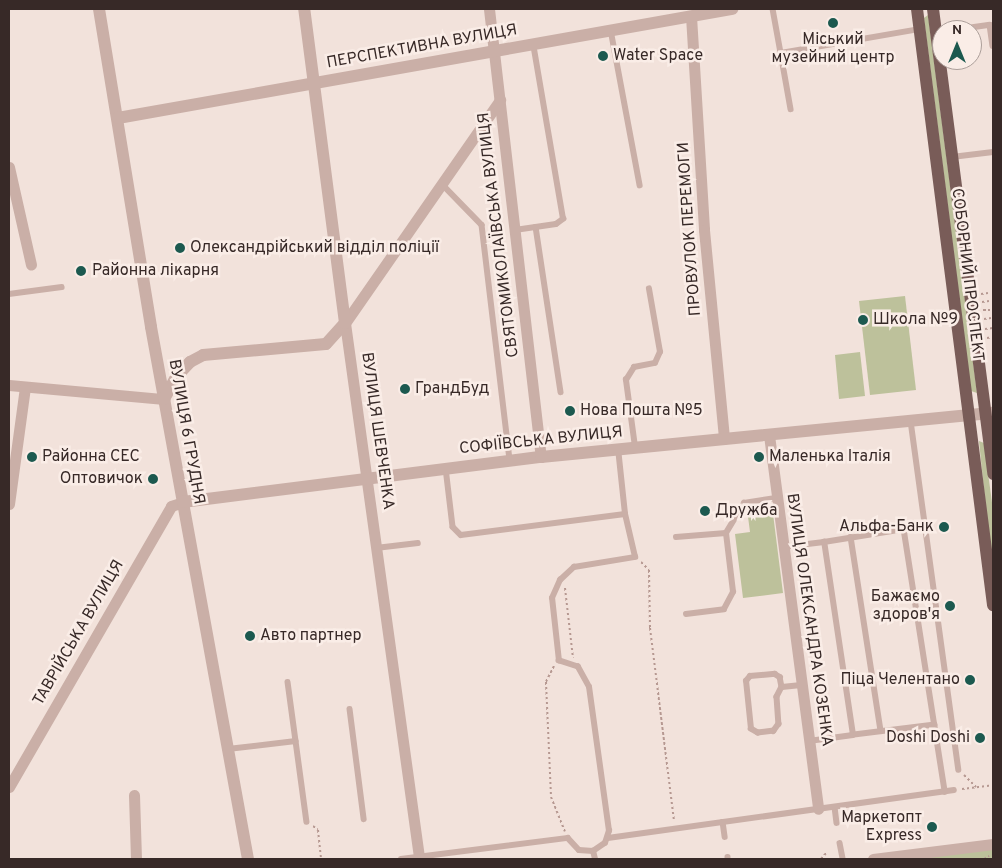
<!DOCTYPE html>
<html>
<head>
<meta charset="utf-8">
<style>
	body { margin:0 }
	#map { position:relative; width:1002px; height:868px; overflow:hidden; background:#f2e2db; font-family:Overpass,sans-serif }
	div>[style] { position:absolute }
	.green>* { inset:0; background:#bdc19b }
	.path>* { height:2px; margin-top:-1px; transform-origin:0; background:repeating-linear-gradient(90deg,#b69891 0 2.5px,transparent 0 5px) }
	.service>* { height:5.5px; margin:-2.75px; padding:0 2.75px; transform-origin:2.75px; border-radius:2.75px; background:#caafa7 }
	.minor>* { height:11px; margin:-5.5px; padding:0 5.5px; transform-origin:5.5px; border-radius:5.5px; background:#caafa7 }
	.tertiary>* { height:12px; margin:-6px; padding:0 6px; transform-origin:6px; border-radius:6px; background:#caafa7 }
	.primary>* { height:12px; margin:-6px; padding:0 6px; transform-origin:6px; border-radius:6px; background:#795c58 }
	.dots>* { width:14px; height:14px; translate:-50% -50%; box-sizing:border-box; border:2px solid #faede7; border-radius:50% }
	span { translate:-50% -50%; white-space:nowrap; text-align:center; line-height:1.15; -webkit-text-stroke:5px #faede7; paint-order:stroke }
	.poi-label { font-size:16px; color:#372927 }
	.left { translate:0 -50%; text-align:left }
	.right { translate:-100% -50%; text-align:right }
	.street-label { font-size:16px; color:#372927 }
	.frame { position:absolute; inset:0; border:10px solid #372927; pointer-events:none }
	.north { position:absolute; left:932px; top:20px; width:50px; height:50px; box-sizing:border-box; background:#faede7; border:1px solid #ac9f9a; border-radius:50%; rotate:0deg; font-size:14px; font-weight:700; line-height:20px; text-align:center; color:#372927 }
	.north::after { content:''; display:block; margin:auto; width:18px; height:22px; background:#1c594f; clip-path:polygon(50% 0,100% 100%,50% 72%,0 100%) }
</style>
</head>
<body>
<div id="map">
	<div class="green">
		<div style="clip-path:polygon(928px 15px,977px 393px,971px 391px,924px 18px)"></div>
		<div style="clip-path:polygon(905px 296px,916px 390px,870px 395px,859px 301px)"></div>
		<div style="clip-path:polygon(860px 352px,865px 396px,839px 399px,835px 355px)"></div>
		<div style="clip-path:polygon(979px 441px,984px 443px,993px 510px,993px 578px)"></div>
		<div style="clip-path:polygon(772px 506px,783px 593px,743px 598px,735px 534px,750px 532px,747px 509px)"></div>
		<div style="clip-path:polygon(993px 849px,993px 859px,917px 859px)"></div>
	</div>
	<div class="path">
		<div style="left:981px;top:294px;width:7px;rotate:-8deg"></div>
		<div style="left:982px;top:302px;width:7px;rotate:-8deg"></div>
		<div style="left:983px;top:310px;width:7px"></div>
		<div style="left:984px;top:319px;width:7px;rotate:-8deg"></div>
		<div style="left:985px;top:329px;width:8px;rotate:-7deg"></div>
		<div style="left:987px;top:338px;width:6px;rotate:-9deg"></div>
		<div style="left:641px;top:562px;width:11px;rotate:45deg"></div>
		<div style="left:649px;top:570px;width:58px;rotate:89deg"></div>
		<div style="left:650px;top:628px;width:193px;rotate:82.9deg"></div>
		<div style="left:565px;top:588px;width:70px;rotate:83.5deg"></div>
		<div style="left:554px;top:666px;width:18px;rotate:117deg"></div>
		<div style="left:546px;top:682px;width:115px;rotate:87.5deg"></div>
		<div style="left:551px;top:797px;width:37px;rotate:68deg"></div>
		<div style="left:964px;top:775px;width:17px;rotate:45deg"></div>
		<div style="left:962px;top:789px;width:31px;rotate:-7deg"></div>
		<div style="left:313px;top:826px;width:6px;rotate:39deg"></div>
		<div style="left:318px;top:830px;width:29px;rotate:84deg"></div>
		<div style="left:821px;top:859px;width:9px;rotate:-49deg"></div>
		<div style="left:984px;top:859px;width:6px;rotate:-31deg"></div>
	</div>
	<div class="service">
		<div style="left:773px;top:9px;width:45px;rotate:79.7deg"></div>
		<div style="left:781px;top:53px;width:141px;rotate:-9.8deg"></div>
		<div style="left:611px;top:30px;width:158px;rotate:79.4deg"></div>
		<div style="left:953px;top:30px;width:37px;rotate:-8deg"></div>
		<div style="left:990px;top:25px;width:21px;rotate:82deg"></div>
		<div style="left:781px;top:53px;width:57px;rotate:79.9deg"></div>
		<div style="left:952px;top:157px;width:41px;rotate:-7deg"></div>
		<div style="left:442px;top:184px;width:57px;rotate:45.7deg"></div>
		<div style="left:482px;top:225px;width:237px;rotate:83.2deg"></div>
		<div style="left:536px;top:227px;width:167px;rotate:81.4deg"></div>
		<div style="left:515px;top:230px;width:41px;rotate:-8.3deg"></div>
		<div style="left:556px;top:224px;width:9px;rotate:-36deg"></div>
		<div style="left:563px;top:219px;width:178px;rotate:-99.7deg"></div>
		<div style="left:9px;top:294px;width:53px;rotate:-7.5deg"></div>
		<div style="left:911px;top:421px;width:352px;rotate:82.2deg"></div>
		<div style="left:635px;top:447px;width:68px;rotate:-97.7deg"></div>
		<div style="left:626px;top:380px;width:15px;rotate:-58deg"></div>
		<div style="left:634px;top:367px;width:21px;rotate:-11deg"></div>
		<div style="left:655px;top:363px;width:12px;rotate:-66deg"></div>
		<div style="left:660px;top:352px;width:64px;rotate:-99.9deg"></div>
		<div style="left:446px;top:468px;width:59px;rotate:83.2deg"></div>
		<div style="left:453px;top:527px;width:11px;rotate:45deg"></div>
		<div style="left:461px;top:535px;width:165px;rotate:-7.3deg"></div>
		<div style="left:904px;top:529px;width:22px;rotate:-8deg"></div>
		<div style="left:676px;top:537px;width:50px;rotate:-4.6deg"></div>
		<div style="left:851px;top:537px;width:196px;rotate:81.2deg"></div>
		<div style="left:783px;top:547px;width:41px;rotate:-7deg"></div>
		<div style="left:376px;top:548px;width:42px;rotate:-6.8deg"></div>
		<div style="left:686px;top:614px;width:38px;rotate:-7deg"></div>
		<div style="left:724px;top:609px;width:19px;rotate:-62deg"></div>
		<div style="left:733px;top:592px;width:59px;rotate:-96.8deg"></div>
		<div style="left:726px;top:533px;width:35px;rotate:-59deg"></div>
		<div style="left:744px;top:503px;width:32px;rotate:-9deg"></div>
		<div style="left:288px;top:682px;width:141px;rotate:82.3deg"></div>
		<div style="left:782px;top:687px;width:11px;rotate:117deg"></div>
		<div style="left:777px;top:697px;width:27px;rotate:86deg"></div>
		<div style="left:779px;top:724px;width:9px;rotate:126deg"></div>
		<div style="left:774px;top:731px;width:16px;rotate:173deg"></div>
		<div style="left:758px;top:733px;width:8px;rotate:-150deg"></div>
		<div style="left:751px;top:729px;width:48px;rotate:-95.9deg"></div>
		<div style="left:746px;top:681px;width:6px;rotate:-51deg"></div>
		<div style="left:750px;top:676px;width:25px;rotate:-5deg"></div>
		<div style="left:775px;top:674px;width:6px;rotate:31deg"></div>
		<div style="left:780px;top:677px;width:10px;rotate:79deg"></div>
		<div style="left:782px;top:687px;width:19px;rotate:-6deg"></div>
		<div style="left:350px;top:709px;width:111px;rotate:82.7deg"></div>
		<div style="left:935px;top:725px;width:83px;rotate:173deg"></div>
		<div style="left:853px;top:735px;width:195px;rotate:-98.5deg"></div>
		<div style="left:824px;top:542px;width:81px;rotate:-9.2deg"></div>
		<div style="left:904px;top:529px;width:266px;rotate:81.1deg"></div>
		<div style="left:809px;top:741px;width:44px;rotate:-7.8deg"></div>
		<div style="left:228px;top:749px;width:68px;rotate:-6.7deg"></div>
		<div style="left:835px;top:807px;width:16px;rotate:83deg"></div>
		<div style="left:723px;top:822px;width:15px;rotate:82deg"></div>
		<div style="left:608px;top:838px;width:349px;rotate:-7.9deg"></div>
		<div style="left:840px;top:843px;width:16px;rotate:79deg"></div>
		<div style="left:728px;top:857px;width:2px;rotate:90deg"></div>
		<div style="left:401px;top:859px;width:168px;rotate:-7.2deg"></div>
		<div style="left:568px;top:838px;width:16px;rotate:47deg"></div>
		<div style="left:579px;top:850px;width:14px;rotate:4deg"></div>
		<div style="left:595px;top:859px;width:8px;rotate:-104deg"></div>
		<div style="left:593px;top:851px;width:14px;rotate:-34deg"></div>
		<div style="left:605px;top:843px;width:13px;rotate:-72deg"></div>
		<div style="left:609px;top:831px;width:145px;rotate:-97.9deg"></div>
		<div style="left:589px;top:687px;width:23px;rotate:-119deg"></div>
		<div style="left:578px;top:667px;width:20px;rotate:-162deg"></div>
		<div style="left:559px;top:661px;width:63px;rotate:-96.3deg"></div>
		<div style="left:552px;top:598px;width:20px;rotate:-66deg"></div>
		<div style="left:560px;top:580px;width:19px;rotate:-43deg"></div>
		<div style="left:574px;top:567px;width:62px;rotate:-9.3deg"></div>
		<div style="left:635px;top:557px;width:44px;rotate:-103.1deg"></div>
		<div style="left:625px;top:514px;width:65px;rotate:-96.1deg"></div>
	</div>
	<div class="minor">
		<div style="left:489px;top:9px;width:451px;rotate:83.4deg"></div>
		<div style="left:691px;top:16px;width:214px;rotate:86.5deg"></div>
		<div style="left:704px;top:230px;width:210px;rotate:84.5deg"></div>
		<div style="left:9px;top:167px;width:100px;rotate:77.3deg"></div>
		<div style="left:9px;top:385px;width:156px;rotate:5.2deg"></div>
		<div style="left:769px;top:435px;width:377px;rotate:82.5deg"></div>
		<div style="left:9px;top:504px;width:118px;rotate:-82.2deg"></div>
		<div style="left:9px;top:787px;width:324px;rotate:-60deg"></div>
		<div style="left:171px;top:506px;width:13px;rotate:-18deg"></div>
		<div style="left:134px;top:795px;width:64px;rotate:88.2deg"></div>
		<div style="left:419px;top:857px;width:539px;rotate:-97.89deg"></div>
		<div style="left:345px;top:323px;width:272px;rotate:-55.2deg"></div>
		<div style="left:873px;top:859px;width:121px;rotate:-7.1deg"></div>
	</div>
	<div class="tertiary">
		<div style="left:99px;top:9px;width:322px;rotate:80.7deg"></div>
		<div style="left:151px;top:327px;width:541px;rotate:79.67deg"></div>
		<div style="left:118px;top:118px;width:624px;rotate:-10.07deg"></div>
		<div style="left:164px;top:399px;width:26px;rotate:-61deg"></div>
		<div style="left:177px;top:376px;width:19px;rotate:-47deg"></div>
		<div style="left:190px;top:362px;width:15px;rotate:-28deg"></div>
		<div style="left:203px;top:355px;width:123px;rotate:-5.1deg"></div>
		<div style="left:326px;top:344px;width:28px;rotate:-48deg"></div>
		<div style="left:345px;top:323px;width:317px;rotate:-97.4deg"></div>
		<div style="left:183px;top:502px;width:361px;rotate:-7.2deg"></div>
		<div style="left:541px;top:457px;width:454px;rotate:-5.6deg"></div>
	</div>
	<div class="primary">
		<div style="left:917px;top:9px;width:601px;rotate:82.73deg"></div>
		<div style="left:933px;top:9px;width:469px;rotate:82.6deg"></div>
	</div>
	<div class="dots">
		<div style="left:833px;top:23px;background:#1c594f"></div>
		<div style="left:603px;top:56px;background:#1c594f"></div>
		<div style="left:180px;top:248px;background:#1c594f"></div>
		<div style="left:81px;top:271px;background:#1c594f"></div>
		<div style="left:863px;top:320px;background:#1c594f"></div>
		<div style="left:405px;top:389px;background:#1c594f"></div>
		<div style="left:570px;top:411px;background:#1c594f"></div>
		<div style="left:32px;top:457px;background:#1c594f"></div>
		<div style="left:759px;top:457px;background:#1c594f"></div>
		<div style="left:153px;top:479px;background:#1c594f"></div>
		<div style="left:705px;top:511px;background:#1c594f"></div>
		<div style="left:944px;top:527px;background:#1c594f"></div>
		<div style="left:950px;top:606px;background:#1c594f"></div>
		<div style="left:250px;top:636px;background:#1c594f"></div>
		<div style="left:970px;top:680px;background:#1c594f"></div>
		<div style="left:980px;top:738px;background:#1c594f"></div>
		<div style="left:932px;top:827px;background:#1c594f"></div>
	</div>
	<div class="poi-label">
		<span style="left:833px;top:49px">Міський<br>музейний центр</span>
		<span class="left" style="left:613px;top:56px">Water Space</span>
		<span class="left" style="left:190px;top:248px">Олександрійський відділ поліції</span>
		<span class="left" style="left:92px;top:271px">Районна лікарня</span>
		<span class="left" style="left:873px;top:320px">Школа №9</span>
		<span class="left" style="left:415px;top:389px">ГрандБуд</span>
		<span class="left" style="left:580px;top:411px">Нова Пошта №5</span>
		<span class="left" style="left:42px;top:457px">Районна СЕС</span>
		<span class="left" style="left:769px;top:457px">Маленька Італія</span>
		<span class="right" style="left:143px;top:479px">Оптовичок</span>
		<span class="left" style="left:715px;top:511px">Дружба</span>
		<span class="right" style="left:934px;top:527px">Альфа-Банк</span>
		<span class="right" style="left:940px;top:606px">Бажаємо<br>здоров'я</span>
		<span class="left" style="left:260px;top:636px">Авто партнер</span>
		<span class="right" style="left:960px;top:680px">Піца Челентано</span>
		<span class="right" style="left:970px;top:738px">Doshi Doshi</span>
		<span class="right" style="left:922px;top:827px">Маркетопт<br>Express</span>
	</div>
	<div class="street-label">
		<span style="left:422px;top:47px;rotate:-10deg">ПЕРСПЕКТИВНА ВУЛИЦЯ</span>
		<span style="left:690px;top:229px;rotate:-94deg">ПРОВУЛОК ПЕРЕМОГИ</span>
		<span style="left:499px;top:235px;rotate:-97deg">СВЯТОМИКОЛАЇВСЬКА ВУЛИЦЯ</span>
		<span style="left:967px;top:275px;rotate:83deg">СОБОРНИЙ ПРОСПЕКТ</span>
		<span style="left:377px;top:431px;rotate:82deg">ВУЛИЦЯ ШЕВЧЕНКА</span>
		<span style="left:186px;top:432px;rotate:80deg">ВУЛИЦЯ 6 ГРУДНЯ</span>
		<span style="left:541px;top:441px;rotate:-6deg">СОФІЇВСЬКА ВУЛИЦЯ</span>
		<span style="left:809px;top:620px;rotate:82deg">ВУЛИЦЯ ОЛЕКСАНДРА КОЗЕНКА</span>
		<span style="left:79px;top:633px;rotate:-60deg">ТАВРІЙСЬКА ВУЛИЦЯ</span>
	</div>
	<div class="frame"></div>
	<div class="north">N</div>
</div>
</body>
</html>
